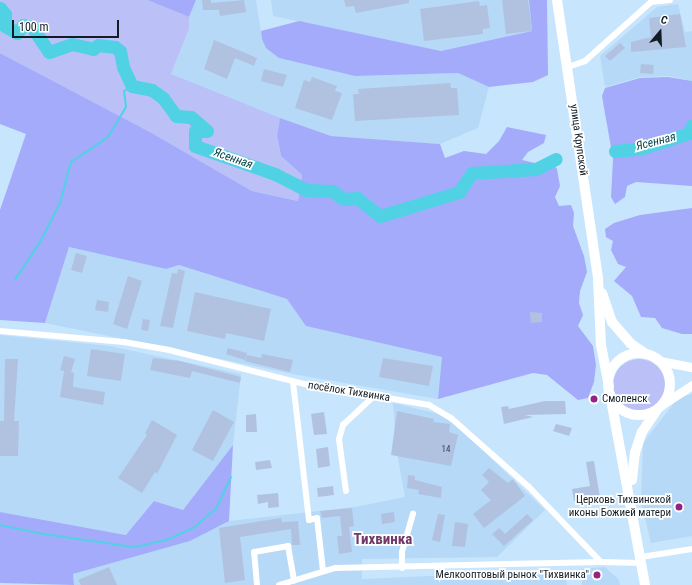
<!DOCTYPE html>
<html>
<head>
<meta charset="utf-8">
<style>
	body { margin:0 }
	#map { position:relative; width:692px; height:585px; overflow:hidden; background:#c8e5fe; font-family:"Roboto Condensed",sans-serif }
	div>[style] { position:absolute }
	.built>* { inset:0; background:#b5d9f7 }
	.green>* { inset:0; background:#bbc1f7 }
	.round { border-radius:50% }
	.forest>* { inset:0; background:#a4abfb }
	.stream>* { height:2px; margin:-1px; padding:0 1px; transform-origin:1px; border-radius:1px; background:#50d2e4 }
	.river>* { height:13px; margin:-6.5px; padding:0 6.5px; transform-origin:6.5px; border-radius:6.5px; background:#50d2e4 }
	.building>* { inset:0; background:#b1c2e0 }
	.street>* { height:6px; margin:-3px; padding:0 3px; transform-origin:3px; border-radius:3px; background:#fff }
	.secondary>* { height:9px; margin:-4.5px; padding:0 4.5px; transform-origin:4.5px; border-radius:4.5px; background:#fff }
	.primary>* { height:10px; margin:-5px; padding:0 5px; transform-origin:5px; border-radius:5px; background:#fff }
	.primary>.ring { margin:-5px; padding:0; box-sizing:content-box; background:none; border:10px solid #fff; border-radius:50% }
	.dots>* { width:11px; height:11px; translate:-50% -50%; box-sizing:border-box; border:2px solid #fff; border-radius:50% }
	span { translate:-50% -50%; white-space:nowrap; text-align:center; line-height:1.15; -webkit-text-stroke:3.5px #fff; paint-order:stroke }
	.number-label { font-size:9px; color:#394653 }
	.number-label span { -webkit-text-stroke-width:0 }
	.street-label { font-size:11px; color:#111c24 }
	.poi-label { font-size:11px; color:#111c24 }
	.left { translate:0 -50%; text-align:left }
	.right { translate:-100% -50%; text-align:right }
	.water-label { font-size:12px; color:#07444c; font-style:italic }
	.district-label { font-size:15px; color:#6f3866; font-weight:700 }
	.north { position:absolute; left:640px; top:12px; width:40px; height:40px; -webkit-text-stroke:3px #fff; paint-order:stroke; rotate:19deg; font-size:11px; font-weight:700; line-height:16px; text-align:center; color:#111c24 }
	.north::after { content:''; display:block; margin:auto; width:14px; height:18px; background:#111c24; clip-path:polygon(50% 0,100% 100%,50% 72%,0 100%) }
	.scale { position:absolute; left:12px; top:20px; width:107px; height:18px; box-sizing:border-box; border:2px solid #111c24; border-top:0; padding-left:5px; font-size:12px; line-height:14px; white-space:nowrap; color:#111c24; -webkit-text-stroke:3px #fff; paint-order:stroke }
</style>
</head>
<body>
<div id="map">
	<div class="built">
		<div style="clip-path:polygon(196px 0,256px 0,262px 39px,279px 58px,355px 76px,458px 73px,489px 87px,478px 128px,440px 144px,331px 136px,251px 108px,171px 74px,189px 29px,189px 17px)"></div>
		<div style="clip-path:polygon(271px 0,529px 0,532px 31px,441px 51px,273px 16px)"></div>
		<div style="clip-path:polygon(678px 4px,685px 32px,692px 31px,692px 81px,669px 76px,640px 77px,605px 87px,600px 56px,657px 7px)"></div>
		<div style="clip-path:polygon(69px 247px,166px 269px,179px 265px,287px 299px,307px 326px,443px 357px,438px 399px,298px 375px,45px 323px)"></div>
		<div style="clip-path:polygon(0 335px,110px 346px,241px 374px,233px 445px,183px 510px,154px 501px,127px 535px,0 512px)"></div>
		<div style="clip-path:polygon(692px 394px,692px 536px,651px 543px,641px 502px,643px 443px,678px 398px)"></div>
		<div style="clip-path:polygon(393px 403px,447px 416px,545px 510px,497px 557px,362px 559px,362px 579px,565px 570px,567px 585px,74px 585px,73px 574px,190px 541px,229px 521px,355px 507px,405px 497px,396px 448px)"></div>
		<div style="clip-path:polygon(605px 567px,619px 580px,620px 585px,582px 585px,581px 569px)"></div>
	</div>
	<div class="green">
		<div style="clip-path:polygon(0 0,147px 0,189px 17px,189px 29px,171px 74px,280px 118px,277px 135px,281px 156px,302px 175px,298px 201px,252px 191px,150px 132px,0 53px)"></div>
		<div class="round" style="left:613px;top:359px;width:52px;height:52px"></div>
	</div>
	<div class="forest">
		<div style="clip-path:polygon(147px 0,196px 0,189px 17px)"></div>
		<div style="clip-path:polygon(529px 0,547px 0,548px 75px,533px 82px,489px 87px,458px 73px,355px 76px,279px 58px,266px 48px,262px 39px,261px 31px,299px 21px,441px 51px,532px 31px)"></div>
		<div style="clip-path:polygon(0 53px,150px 132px,252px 191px,298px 201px,302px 175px,281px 156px,277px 135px,280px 118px,331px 136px,440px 144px,445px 158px,464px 151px,486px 154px,499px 141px,507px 127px,546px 135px,544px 143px,528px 152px,522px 160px,535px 163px,549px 158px,557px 169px,560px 186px,555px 197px,559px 206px,571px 205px,574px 213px,573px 226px,584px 256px,587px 272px,580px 291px,579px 303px,583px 315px,578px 326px,593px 346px,596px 365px,594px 382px,588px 398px,578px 400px,547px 375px,533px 373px,438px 399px,442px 357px,306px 326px,287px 299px,179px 265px,166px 269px,69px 247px,45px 323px,0 320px,0 210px,26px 134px,0 124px)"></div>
		<div style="clip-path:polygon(668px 77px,692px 81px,692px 186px,636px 182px,627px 186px,625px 197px,615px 204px,611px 197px,613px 159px,602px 96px,605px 88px,640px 78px)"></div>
		<div style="clip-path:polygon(692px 208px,692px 334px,682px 334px,662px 328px,655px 318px,641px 317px,632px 296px,614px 281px,626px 267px,618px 264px,611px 250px,613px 241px,606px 237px,605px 229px,614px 223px,640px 215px)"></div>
		<div style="clip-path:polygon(233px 445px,229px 521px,190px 541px,73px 574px,74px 585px,0 583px,0 512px,126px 535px,154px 501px,183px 510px)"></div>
	</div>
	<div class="stream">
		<div style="left:15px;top:280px;width:45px;rotate:-56.7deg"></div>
		<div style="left:40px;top:242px;width:44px;rotate:-62.9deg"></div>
		<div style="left:60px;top:203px;width:42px;rotate:-75deg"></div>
		<div style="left:71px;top:162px;width:45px;rotate:-34deg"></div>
		<div style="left:108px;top:137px;width:35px;rotate:-59deg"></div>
		<div style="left:126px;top:107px;width:16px;rotate:-97deg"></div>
		<div style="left:124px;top:91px;width:9px;rotate:-32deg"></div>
		<div style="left:0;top:525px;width:44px;rotate:11.8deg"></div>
		<div style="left:43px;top:534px;width:92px;rotate:8.1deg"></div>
		<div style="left:134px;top:547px;width:33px;rotate:-12deg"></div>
		<div style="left:166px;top:540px;width:30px;rotate:-24deg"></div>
		<div style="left:193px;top:528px;width:30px;rotate:-40deg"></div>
		<div style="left:216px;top:509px;width:35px;rotate:-65deg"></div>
	</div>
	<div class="river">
		<div style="left:0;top:8px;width:8px;rotate:50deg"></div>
		<div style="left:5px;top:14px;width:12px;rotate:90deg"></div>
		<div style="left:5px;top:26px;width:14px;rotate:30deg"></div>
		<div style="left:17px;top:33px;width:10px;rotate:-53deg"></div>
		<div style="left:23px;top:25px;width:9px;rotate:13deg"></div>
		<div style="left:32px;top:27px;width:30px;rotate:56deg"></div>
		<div style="left:49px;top:52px;width:24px;rotate:-19deg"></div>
		<div style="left:72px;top:44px;width:22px;rotate:13deg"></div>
		<div style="left:93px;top:49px;width:6px;rotate:-39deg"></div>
		<div style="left:98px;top:45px;width:17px;rotate:7deg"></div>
		<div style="left:115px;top:47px;width:6px;rotate:39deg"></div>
		<div style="left:120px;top:51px;width:16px;rotate:79deg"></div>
		<div style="left:123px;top:67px;width:21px;rotate:65deg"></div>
		<div style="left:132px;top:86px;width:20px;rotate:11deg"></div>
		<div style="left:152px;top:90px;width:14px;rotate:36deg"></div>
		<div style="left:163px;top:98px;width:22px;rotate:54deg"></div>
		<div style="left:176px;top:116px;width:15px;rotate:4deg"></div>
		<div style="left:191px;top:117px;width:21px;rotate:41deg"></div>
		<div style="left:207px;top:131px;width:12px;rotate:180deg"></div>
		<div style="left:195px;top:131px;width:15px;rotate:90deg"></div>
		<div style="left:195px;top:146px;width:85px;rotate:19.3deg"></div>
		<div style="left:275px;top:174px;width:35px;rotate:27deg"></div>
		<div style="left:306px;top:190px;width:26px;rotate:2deg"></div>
		<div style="left:332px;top:191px;width:14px;rotate:34deg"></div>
		<div style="left:344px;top:199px;width:13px;rotate:-4deg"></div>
		<div style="left:357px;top:198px;width:29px;rotate:38deg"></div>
		<div style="left:380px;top:216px;width:83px;rotate:-16.9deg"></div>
		<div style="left:459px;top:192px;width:23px;rotate:-56deg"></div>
		<div style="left:472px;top:173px;width:64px;rotate:-3.6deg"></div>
		<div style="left:536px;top:169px;width:22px;rotate:-27deg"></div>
		<div style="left:615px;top:151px;width:27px;rotate:-6deg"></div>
		<div style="left:642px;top:148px;width:49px;rotate:-17.7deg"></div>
		<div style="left:689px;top:133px;width:8px;rotate:-67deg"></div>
	</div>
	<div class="building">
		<div style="clip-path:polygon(202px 0,211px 0,211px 3px,244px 0,246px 12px,220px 16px,219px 10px,203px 10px)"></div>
		<div style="clip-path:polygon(344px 0,409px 0,409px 3px,356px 13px,354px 6px,346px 7px)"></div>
		<div style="clip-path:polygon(502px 0,528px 0,532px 31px,506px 34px)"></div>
		<div style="clip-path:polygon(479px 1px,480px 6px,487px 5px,490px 28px,483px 29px,483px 34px,424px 41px,420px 9px)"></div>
		<div style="clip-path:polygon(680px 14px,686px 47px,631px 52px,631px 42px,651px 37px,649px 18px)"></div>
		<div style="clip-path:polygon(214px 40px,257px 58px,254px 66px,235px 58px,227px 79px,204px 69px)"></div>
		<div style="clip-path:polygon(620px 43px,625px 48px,610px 61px,605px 56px)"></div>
		<div style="clip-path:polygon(641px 64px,654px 65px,653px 74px,640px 73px)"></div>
		<div style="clip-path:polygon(264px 69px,287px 75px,283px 87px,261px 81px)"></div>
		<div style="clip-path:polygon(312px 77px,337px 86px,335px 91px,342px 93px,332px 120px,295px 108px,304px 80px,310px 82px)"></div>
		<div style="clip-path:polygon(450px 83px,451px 88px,457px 88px,459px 115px,355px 121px,353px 94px,359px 94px,358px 89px)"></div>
		<div style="clip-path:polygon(76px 253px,87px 256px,82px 273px,71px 270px)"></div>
		<div style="clip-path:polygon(178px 269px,185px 271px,173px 328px,160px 326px,172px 273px,177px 274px)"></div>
		<div style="clip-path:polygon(128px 276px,142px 281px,127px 329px,113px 324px)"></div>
		<div style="clip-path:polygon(195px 292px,271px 309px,264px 341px,226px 333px,225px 339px,187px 331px)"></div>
		<div style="clip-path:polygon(97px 300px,109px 302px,108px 312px,95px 310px)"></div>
		<div style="clip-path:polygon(530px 312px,542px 313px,542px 322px,531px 323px)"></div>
		<div style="clip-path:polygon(143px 319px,150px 320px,148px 331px,141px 330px)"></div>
		<div style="clip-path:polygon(228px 348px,247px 353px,245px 360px,226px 354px)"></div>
		<div style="clip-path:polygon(91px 349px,125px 354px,121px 381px,87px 376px)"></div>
		<div style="clip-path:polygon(262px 354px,293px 360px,290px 372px,245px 361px,247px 355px,261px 358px)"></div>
		<div style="clip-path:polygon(64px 356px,75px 359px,71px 372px,74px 373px,73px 387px,105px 392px,103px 405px,60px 397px,64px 371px,60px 370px)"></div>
		<div style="clip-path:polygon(153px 358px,180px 361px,241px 377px,240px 383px,192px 371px,190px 378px,150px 370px)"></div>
		<div style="clip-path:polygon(383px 358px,433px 366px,429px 386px,379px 377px)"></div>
		<div style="clip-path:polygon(5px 359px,18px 359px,14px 421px,19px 421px,18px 456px,0 456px,0 421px,4px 421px)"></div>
		<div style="clip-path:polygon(545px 401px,565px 401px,566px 414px,525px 415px,533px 417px,504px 424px,501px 407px,508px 406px,509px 409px)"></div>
		<div style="clip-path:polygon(213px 410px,234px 422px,213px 461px,192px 450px)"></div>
		<div style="clip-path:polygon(397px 411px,434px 419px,433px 422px,450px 424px,449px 432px,458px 435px,451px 466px,391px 455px)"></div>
		<div style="clip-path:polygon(324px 412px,327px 434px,314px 435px,311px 414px)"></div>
		<div style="clip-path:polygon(256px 414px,257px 432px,246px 432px,246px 415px)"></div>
		<div style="clip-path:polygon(152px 420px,177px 435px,157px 474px,155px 472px,142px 493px,118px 478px,147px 435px,145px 433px)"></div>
		<div style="clip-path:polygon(556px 424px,572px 428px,569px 436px,553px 431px)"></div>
		<div style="clip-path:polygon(328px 447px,330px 466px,318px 468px,316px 449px)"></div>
		<div style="clip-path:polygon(270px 460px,272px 468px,256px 470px,255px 462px)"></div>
		<div style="clip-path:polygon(594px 461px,600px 498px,574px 501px,572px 489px,590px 486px,586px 462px)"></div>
		<div style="clip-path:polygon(489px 468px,508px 483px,513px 479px,525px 496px,484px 528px,473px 514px,491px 500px,481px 490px,489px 482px,482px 475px)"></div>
		<div style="clip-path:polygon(408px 475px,415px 476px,415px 480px,442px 487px,441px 498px,418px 494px,419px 490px,407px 488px)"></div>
		<div style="clip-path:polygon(333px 486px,334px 495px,318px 497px,317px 488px)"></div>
		<div style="clip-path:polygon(278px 493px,279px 507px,268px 508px,268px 502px,258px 504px,257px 495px)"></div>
		<div class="round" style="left:673.5px;top:500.5px;width:11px;height:11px"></div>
		<div style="clip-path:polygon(352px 508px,354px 526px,349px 527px,352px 552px,339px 554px,337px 536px,342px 536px,340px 516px,322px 518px,320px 511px)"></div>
		<div style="clip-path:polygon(394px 512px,395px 522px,382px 524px,381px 514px)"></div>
		<div style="clip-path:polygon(438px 514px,445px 515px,440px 542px,432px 540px)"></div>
		<div style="clip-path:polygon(527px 514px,533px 520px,504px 546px,492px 534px,499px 528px,505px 534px)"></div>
		<div style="clip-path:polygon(281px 518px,282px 522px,298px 521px,300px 545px,292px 545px,291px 529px,240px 537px,245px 580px,225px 583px,219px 528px)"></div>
		<div style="clip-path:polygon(455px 522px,468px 524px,465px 547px,452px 546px)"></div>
		<div style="clip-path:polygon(109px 567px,117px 585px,81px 585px,78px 580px)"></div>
	</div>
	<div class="street">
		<div style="left:568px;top:67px;width:18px;rotate:-19deg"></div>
		<div style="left:585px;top:61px;width:89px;rotate:-41.8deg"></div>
		<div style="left:651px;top:2px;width:19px;rotate:-6deg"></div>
		<div style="left:0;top:331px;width:124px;rotate:5.1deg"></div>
		<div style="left:124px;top:342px;width:46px;rotate:10.1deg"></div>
		<div style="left:169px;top:350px;width:139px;rotate:14.1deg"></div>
		<div style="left:304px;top:384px;width:127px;rotate:9.5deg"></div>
		<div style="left:429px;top:405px;width:26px;rotate:31deg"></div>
		<div style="left:451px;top:418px;width:104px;rotate:41.5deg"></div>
		<div style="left:529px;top:487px;width:104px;rotate:46.2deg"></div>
		<div style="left:601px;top:562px;width:41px;rotate:1.4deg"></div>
		<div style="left:293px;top:382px;width:139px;rotate:83.4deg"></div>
		<div style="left:309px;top:520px;width:8px;rotate:-14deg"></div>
		<div style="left:317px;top:518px;width:53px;rotate:83.5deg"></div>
		<div style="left:346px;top:491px;width:52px;rotate:-97.7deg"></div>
		<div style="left:339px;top:439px;width:15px;rotate:-74deg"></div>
		<div style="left:343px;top:425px;width:42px;rotate:-43.1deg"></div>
		<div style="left:641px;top:557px;width:52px;rotate:-8.9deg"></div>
		<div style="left:402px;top:568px;width:16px;rotate:-90deg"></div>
		<div style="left:402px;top:552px;width:40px;rotate:-74deg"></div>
		<div style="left:257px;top:585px;width:33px;rotate:-95deg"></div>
		<div style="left:254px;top:552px;width:35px;rotate:-10deg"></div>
		<div style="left:288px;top:546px;width:35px;rotate:80deg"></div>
		<div style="left:279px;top:585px;width:59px;rotate:-16.9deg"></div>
		<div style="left:335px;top:568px;width:266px;rotate:-1.3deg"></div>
	</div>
	<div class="secondary">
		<div style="left:660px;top:361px;width:33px;rotate:11deg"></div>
		<div style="left:663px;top:404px;width:35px;rotate:-33deg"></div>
	</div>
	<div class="primary">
		<div style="left:557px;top:0;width:282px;rotate:81.6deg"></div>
		<div style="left:598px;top:279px;width:66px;rotate:87.4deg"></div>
		<div style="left:601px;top:345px;width:42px;rotate:79deg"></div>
		<div style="left:602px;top:293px;width:31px;rotate:71deg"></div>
		<div style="left:612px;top:322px;width:28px;rotate:49deg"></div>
		<div style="left:630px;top:343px;width:19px;rotate:35deg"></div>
		<div class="ring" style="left:608px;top:353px;width:52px;height:52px"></div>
		<div style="left:610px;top:394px;width:194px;rotate:79.6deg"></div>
		<div style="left:632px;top:480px;width:27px;rotate:-84deg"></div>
		<div style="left:635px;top:453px;width:22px;rotate:-72deg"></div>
		<div style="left:642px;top:432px;width:25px;rotate:-56deg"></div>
	</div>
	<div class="dots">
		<div style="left:594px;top:399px;background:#932384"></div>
		<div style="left:679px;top:507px;background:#932384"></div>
		<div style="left:597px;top:575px;background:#932384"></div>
	</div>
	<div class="number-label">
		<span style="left:446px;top:449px">14</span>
	</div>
	<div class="street-label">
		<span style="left:578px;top:140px;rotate:82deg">улица Крупской</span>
		<span style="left:349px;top:392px;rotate:9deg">посёлок Тихвинка</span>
	</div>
	<div class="poi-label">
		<span class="left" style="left:602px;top:399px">Смоленск</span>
		<span class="right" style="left:671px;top:507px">Церковь Тихвинской<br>иконы Божией матери</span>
		<span class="right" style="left:589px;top:575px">Мелкооптовый рынок "Тихвинка"</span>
	</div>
	<div class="water-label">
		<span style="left:656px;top:142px;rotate:-15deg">Ясенная</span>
		<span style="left:233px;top:159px;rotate:19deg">Ясенная</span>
	</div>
	<div class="district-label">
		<span style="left:383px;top:540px">Тихвинка</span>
	</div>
	<div class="north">С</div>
	<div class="scale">100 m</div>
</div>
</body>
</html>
